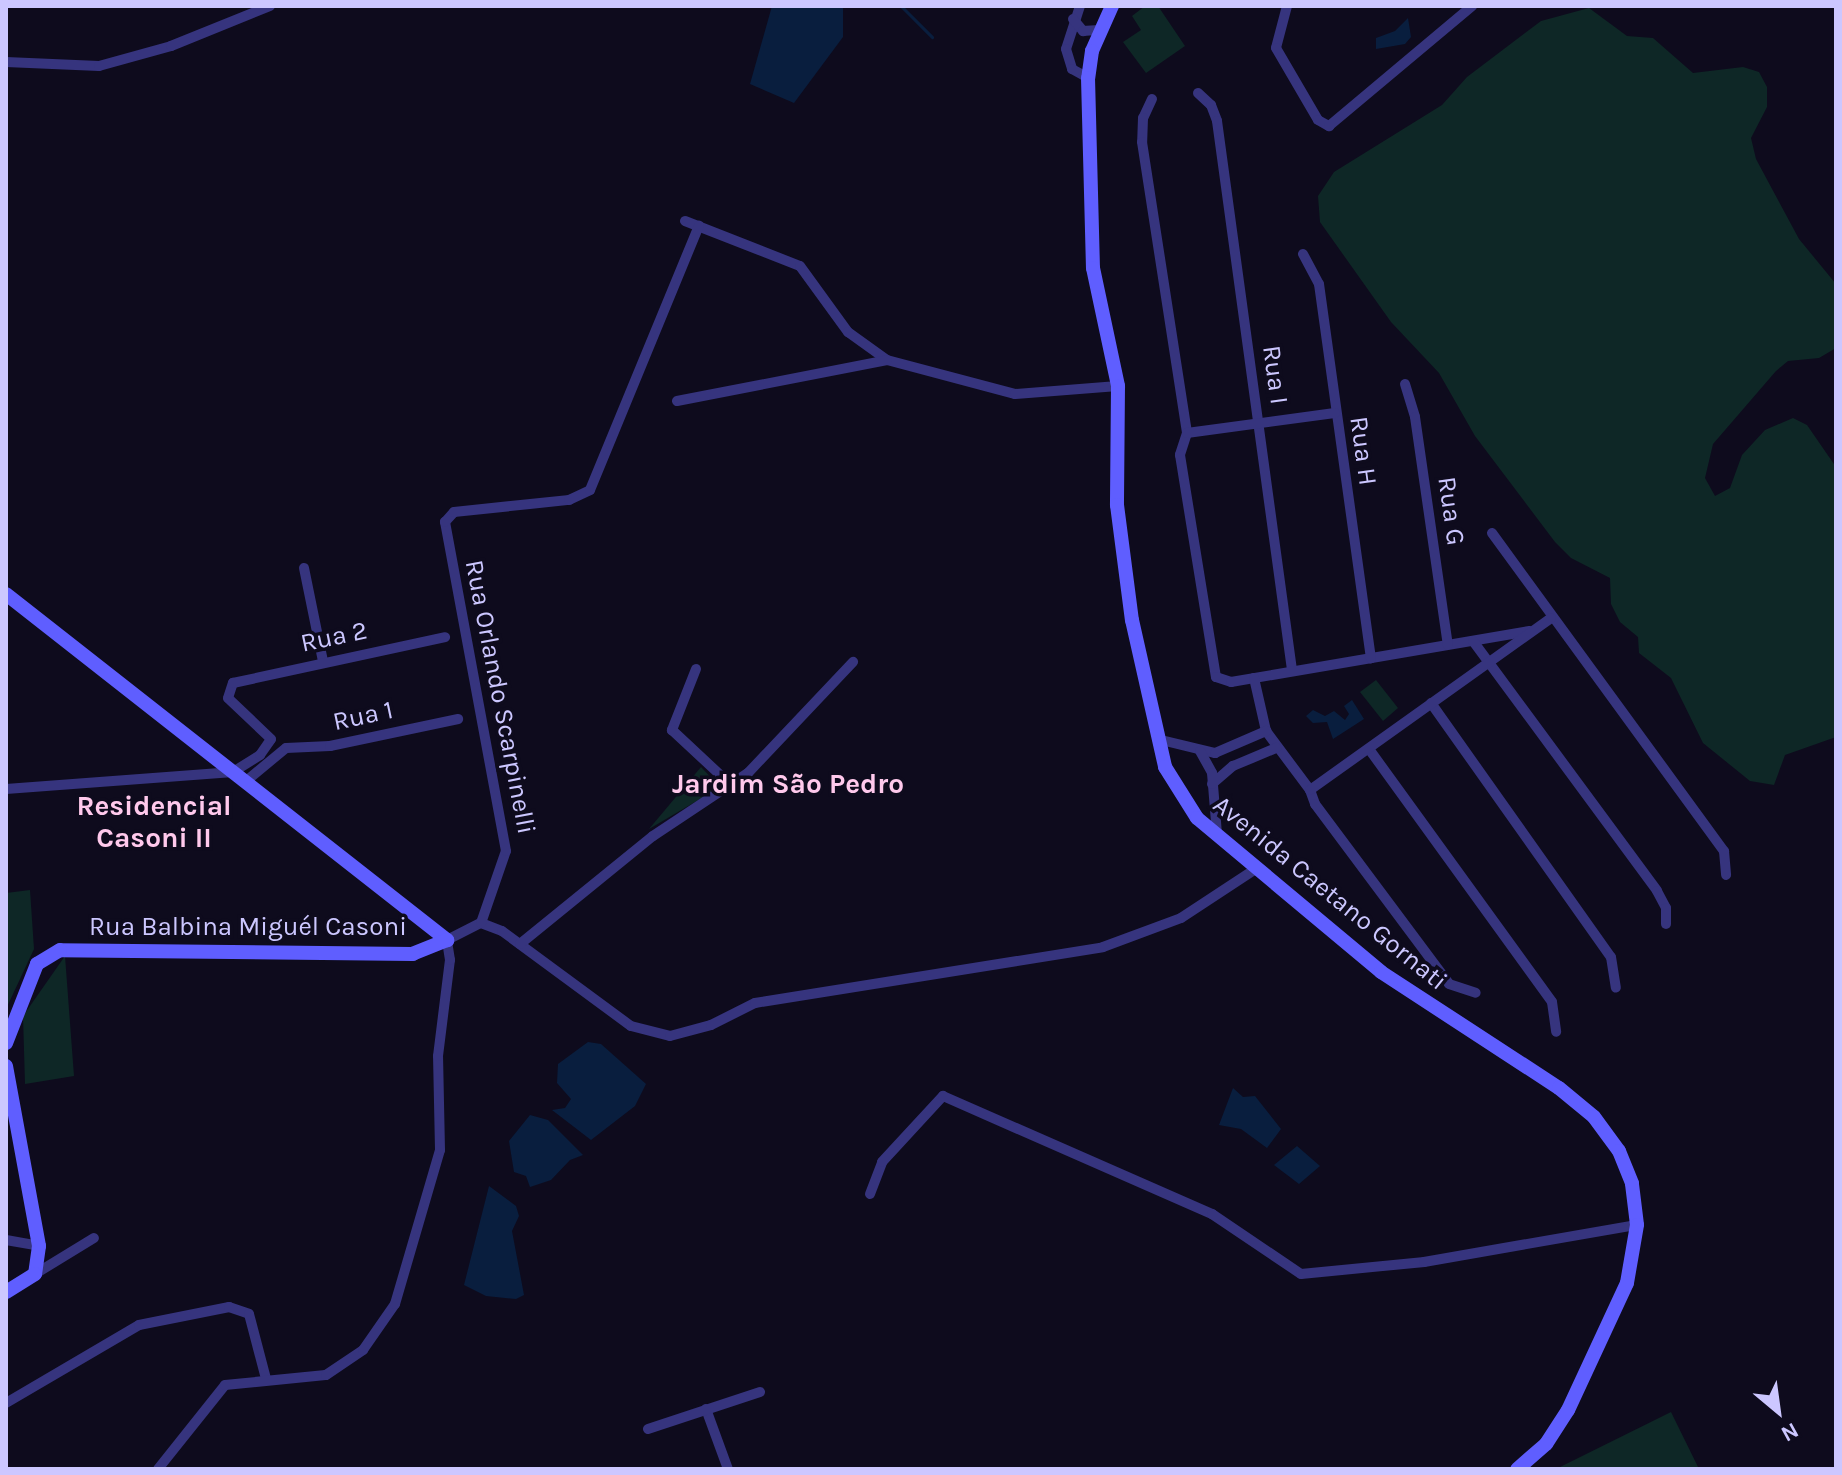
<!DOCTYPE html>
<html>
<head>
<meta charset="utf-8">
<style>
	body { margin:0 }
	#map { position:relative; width:1842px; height:1475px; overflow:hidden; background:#0e0b1d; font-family:Karla,sans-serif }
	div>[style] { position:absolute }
	.green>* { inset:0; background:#0e2726 }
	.water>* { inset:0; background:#091e3e }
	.stream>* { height:3px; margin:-1.5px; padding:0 1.5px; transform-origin:1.5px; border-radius:1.5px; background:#091e3e }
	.street>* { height:10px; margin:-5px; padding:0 5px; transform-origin:5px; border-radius:5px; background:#36347e }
	.secondary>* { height:14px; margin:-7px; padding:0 7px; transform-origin:7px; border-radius:7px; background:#5f5eff }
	span { translate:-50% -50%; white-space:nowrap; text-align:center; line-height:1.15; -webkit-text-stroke:7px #0e0b1d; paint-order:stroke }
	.street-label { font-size:26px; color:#ccc7ff }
	.neighbourhood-label { font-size:28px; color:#ffc9ec; font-weight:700 }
	.frame { position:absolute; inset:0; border:8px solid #ccc7ff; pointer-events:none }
	.north { position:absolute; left:1738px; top:1371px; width:80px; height:80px; -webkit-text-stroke:6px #0e0b1d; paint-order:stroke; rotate:151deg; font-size:22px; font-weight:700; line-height:32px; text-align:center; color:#ccc7ff }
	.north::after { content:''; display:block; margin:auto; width:28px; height:36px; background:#ccc7ff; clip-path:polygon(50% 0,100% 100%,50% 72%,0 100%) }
</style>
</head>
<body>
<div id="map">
	<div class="green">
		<div style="clip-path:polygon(1145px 6px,1158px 6px,1185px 46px,1146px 73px,1123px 42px,1141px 30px,1132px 16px)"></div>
		<div style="clip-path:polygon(1589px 8px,1627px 36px,1653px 38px,1693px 73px,1743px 67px,1759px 72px,1767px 87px,1767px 107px,1751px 138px,1756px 159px,1799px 239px,1836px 284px,1836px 348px,1819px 358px,1788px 361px,1776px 371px,1713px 444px,1705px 478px,1715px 496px,1730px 488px,1742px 455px,1765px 430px,1793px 418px,1807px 425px,1836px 467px,1836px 737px,1785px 755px,1774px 785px,1750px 781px,1703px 743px,1671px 678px,1639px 653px,1638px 637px,1620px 622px,1611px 604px,1610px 578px,1571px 558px,1555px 542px,1475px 436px,1439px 373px,1391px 322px,1320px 222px,1318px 196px,1334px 172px,1442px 105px,1467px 77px,1541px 21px)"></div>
		<div style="clip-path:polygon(1376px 680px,1398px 708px,1383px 721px,1360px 692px)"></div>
		<div style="clip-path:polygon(701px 767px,718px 785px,712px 792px,649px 829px)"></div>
		<div style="clip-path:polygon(30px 890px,34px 949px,6px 1009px,6px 893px)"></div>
		<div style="clip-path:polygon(65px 956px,74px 1076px,25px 1084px,23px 1016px)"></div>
		<div style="clip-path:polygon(1671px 1412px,1699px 1469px,1556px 1469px)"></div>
	</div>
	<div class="water">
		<div style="clip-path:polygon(772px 6px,843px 6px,843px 37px,794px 103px,750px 84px)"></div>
		<div style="clip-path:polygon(1408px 18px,1411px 37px,1405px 44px,1376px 49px,1376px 38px,1395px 31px)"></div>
		<div style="clip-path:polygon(1352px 700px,1364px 719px,1333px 739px,1327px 722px,1313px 723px,1306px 716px,1313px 710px,1325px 716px,1334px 711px,1345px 720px,1349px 714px,1344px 706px)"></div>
		<div style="clip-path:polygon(588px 1042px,601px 1044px,646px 1084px,635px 1106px,591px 1140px,552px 1110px,565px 1108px,571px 1099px,557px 1083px,558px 1064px)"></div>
		<div style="clip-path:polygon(1233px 1088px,1243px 1097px,1255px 1096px,1281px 1129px,1267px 1148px,1241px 1129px,1219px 1125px)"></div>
		<div style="clip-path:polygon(530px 1115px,548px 1120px,583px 1155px,570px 1160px,551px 1180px,530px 1187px,526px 1176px,514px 1172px,509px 1141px)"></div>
		<div style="clip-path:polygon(1297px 1146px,1320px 1166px,1299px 1184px,1274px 1165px)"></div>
		<div style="clip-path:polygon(489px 1186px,516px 1206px,519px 1216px,512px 1231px,524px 1295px,516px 1299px,486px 1296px,464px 1285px)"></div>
	</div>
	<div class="stream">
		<div style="left:901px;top:6px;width:44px;rotate:45deg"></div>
	</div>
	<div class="street">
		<div style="left:1080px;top:6px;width:45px;rotate:108deg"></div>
		<div style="left:1066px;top:49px;width:21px;rotate:73deg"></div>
		<div style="left:1072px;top:69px;width:18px;rotate:29deg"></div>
		<div style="left:1287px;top:6px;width:43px;rotate:104.7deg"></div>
		<div style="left:1276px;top:48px;width:83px;rotate:59.7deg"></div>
		<div style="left:1318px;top:120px;width:13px;rotate:29deg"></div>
		<div style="left:1329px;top:126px;width:187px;rotate:-40deg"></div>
		<div style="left:1073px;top:19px;width:16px;rotate:50deg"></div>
		<div style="left:1083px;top:31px;width:16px;rotate:-4deg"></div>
		<div style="left:6px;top:62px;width:93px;rotate:2.5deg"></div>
		<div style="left:99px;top:66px;width:75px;rotate:-15.5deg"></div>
		<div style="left:171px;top:46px;width:107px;rotate:-22deg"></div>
		<div style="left:1198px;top:93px;width:18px;rotate:43deg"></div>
		<div style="left:1211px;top:105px;width:17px;rotate:69deg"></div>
		<div style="left:1217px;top:121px;width:554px;rotate:82.22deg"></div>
		<div style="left:1152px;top:99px;width:21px;rotate:115deg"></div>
		<div style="left:1143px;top:118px;width:24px;rotate:92deg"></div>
		<div style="left:1142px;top:142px;width:294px;rotate:81.2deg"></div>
		<div style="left:1187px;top:433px;width:23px;rotate:108deg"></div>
		<div style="left:1180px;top:455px;width:225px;rotate:80.8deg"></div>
		<div style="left:1216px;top:677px;width:16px;rotate:18deg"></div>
		<div style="left:1231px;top:682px;width:303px;rotate:-9.7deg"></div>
		<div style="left:685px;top:221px;width:123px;rotate:21.4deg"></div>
		<div style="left:800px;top:266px;width:82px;rotate:54deg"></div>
		<div style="left:848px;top:332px;width:48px;rotate:35.7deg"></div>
		<div style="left:887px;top:360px;width:132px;rotate:14.9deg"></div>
		<div style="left:1015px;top:394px;width:103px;rotate:-4.4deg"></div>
		<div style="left:1303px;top:254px;width:34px;rotate:62deg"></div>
		<div style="left:1319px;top:284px;width:378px;rotate:82.1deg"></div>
		<div style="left:1405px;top:384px;width:34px;rotate:73deg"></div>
		<div style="left:1415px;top:417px;width:230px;rotate:81.8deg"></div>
		<div style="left:677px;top:401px;width:214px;rotate:-11deg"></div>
		<div style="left:1187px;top:433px;width:149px;rotate:-7.7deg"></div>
		<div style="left:1492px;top:533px;width:394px;rotate:53.9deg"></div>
		<div style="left:1724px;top:851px;width:24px;rotate:85deg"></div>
		<div style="left:304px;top:568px;width:95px;rotate:78.5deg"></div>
		<div style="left:1473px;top:641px;width:310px;rotate:53.6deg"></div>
		<div style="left:1657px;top:891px;width:19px;rotate:62deg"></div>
		<div style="left:1666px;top:908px;width:16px;rotate:90deg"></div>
		<div style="left:696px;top:669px;width:66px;rotate:111.5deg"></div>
		<div style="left:672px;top:730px;width:82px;rotate:43deg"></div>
		<div style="left:1254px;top:678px;width:54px;rotate:77.2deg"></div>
		<div style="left:1266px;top:731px;width:74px;rotate:53.3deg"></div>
		<div style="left:1310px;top:790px;width:15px;rotate:70deg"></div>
		<div style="left:1315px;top:804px;width:224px;rotate:53.3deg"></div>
		<div style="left:1449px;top:984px;width:28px;rotate:18deg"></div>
		<div style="left:1431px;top:703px;width:311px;rotate:54.7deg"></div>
		<div style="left:1611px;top:957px;width:31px;rotate:81deg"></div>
		<div style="left:1157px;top:739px;width:60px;rotate:13.6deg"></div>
		<div style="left:1215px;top:753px;width:56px;rotate:-23.3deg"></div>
		<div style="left:1369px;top:749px;width:312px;rotate:54.1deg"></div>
		<div style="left:1552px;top:1002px;width:30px;rotate:82deg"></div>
		<div style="left:1200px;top:751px;width:25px;rotate:61deg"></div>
		<div style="left:1212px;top:773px;width:61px;rotate:85.3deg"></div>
		<div style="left:246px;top:781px;width:52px;rotate:-39.5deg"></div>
		<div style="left:286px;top:748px;width:44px;rotate:-2.6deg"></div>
		<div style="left:330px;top:746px;width:131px;rotate:-11.9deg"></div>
		<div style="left:1212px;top:784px;width:28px;rotate:-41deg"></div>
		<div style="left:1233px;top:766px;width:47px;rotate:-22.7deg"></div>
		<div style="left:6px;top:789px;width:228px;rotate:-4.3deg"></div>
		<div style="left:233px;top:772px;width:32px;rotate:-32deg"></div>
		<div style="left:260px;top:755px;width:19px;rotate:-55deg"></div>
		<div style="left:271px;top:739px;width:59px;rotate:-136.4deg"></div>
		<div style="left:228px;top:698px;width:16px;rotate:-72deg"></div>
		<div style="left:233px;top:683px;width:217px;rotate:-12.2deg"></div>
		<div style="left:1310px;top:790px;width:296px;rotate:-35.5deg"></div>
		<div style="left:481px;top:923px;width:22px;rotate:21deg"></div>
		<div style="left:502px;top:931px;width:160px;rotate:36.4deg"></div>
		<div style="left:631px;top:1026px;width:40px;rotate:14.4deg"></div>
		<div style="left:670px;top:1036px;width:42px;rotate:-15deg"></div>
		<div style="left:711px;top:1025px;width:49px;rotate:-26.6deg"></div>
		<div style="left:755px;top:1003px;width:352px;rotate:-9.1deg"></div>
		<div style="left:1103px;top:947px;width:83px;rotate:-20.4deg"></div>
		<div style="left:1181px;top:918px;width:91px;rotate:-33.3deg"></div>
		<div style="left:520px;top:944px;width:171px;rotate:-39.1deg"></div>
		<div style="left:653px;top:836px;width:114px;rotate:-33.6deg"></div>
		<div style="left:748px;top:773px;width:153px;rotate:-46.6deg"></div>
		<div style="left:870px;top:1194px;width:34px;rotate:-69deg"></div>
		<div style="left:882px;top:1162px;width:90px;rotate:-47.3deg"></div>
		<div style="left:943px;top:1096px;width:294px;rotate:23.7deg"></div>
		<div style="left:1212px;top:1214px;width:107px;rotate:34deg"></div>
		<div style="left:1301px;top:1274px;width:124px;rotate:-5.6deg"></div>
		<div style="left:1424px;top:1262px;width:216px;rotate:-9.9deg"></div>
		<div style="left:6px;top:1240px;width:34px;rotate:10deg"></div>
		<div style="left:35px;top:1274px;width:69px;rotate:-31.4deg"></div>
		<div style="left:6px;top:1403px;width:154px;rotate:-30.4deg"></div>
		<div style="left:139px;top:1325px;width:92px;rotate:-11.3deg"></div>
		<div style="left:229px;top:1307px;width:21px;rotate:19deg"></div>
		<div style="left:249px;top:1314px;width:67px;rotate:75.3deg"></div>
		<div style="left:706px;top:1409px;width:64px;rotate:69.9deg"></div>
		<div style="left:648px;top:1429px;width:118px;rotate:-18.3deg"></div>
		<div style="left:158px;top:1469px;width:107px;rotate:-51.4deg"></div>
		<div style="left:225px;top:1385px;width:101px;rotate:-5.7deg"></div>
		<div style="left:326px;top:1375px;width:45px;rotate:-34deg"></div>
		<div style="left:363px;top:1350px;width:56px;rotate:-55.2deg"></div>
		<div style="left:395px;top:1304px;width:160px;rotate:-73.7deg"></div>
		<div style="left:440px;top:1150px;width:94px;rotate:-91.2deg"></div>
		<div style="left:438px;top:1056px;width:97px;rotate:-82.9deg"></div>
		<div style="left:450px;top:960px;width:20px;rotate:-99deg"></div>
		<div style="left:447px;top:940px;width:38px;rotate:-27deg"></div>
		<div style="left:481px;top:923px;width:76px;rotate:-70.9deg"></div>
		<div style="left:506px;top:851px;width:335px;rotate:-100.5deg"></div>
		<div style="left:445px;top:522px;width:13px;rotate:-48deg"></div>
		<div style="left:454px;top:512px;width:116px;rotate:-6deg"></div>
		<div style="left:569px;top:500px;width:23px;rotate:-25deg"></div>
		<div style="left:590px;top:490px;width:286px;rotate:-67.6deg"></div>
	</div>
	<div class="secondary">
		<div style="left:1112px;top:6px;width:49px;rotate:114deg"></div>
		<div style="left:1092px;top:51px;width:27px;rotate:98deg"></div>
		<div style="left:1088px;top:78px;width:190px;rotate:88.5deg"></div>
		<div style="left:1093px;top:268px;width:121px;rotate:78deg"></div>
		<div style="left:1118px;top:386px;width:119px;rotate:90.5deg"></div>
		<div style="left:1117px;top:505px;width:116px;rotate:82.6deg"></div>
		<div style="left:1132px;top:620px;width:151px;rotate:77.3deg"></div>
		<div style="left:1165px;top:767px;width:60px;rotate:57.9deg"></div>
		<div style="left:1197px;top:818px;width:240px;rotate:39.9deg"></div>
		<div style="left:1381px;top:972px;width:212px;rotate:33.1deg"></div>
		<div style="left:1559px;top:1088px;width:45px;rotate:39.6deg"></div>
		<div style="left:1594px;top:1117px;width:42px;rotate:53.7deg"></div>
		<div style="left:1619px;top:1151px;width:35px;rotate:68deg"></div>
		<div style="left:1632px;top:1184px;width:41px;rotate:83deg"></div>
		<div style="left:1637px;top:1225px;width:59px;rotate:99.8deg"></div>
		<div style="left:1627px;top:1283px;width:140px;rotate:114.9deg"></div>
		<div style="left:1568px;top:1410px;width:40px;rotate:122.9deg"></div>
		<div style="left:1546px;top:1444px;width:38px;rotate:139deg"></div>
		<div style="left:6px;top:594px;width:561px;rotate:38.12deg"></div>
		<div style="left:447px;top:940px;width:37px;rotate:158deg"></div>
		<div style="left:413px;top:954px;width:353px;rotate:-179.4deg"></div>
		<div style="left:60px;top:950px;width:27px;rotate:149deg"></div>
		<div style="left:37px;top:964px;width:85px;rotate:111.4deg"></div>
		<div style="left:6px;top:1066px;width:183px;rotate:79.6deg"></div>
		<div style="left:39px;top:1246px;width:28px;rotate:98deg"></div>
		<div style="left:35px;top:1274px;width:34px;rotate:148deg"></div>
	</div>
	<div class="street-label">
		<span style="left:1275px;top:375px;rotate:82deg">Rua I</span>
		<span style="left:1363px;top:451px;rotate:82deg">Rua H</span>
		<span style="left:1451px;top:511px;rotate:82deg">Rua G</span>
		<span style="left:334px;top:637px;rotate:-12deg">Rua 2</span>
		<span style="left:500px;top:697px;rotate:79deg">Rua Orlando Scarpinelli</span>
		<span style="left:363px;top:716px;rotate:-12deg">Rua 1</span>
		<span style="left:1330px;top:893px;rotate:39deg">Avenida Caetano Gornati</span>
		<span style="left:248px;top:927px">Rua Balbina Miguél Casoni</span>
	</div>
	<div class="neighbourhood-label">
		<span style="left:788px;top:784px">Jardim São Pedro</span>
		<span style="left:154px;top:822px">Residencial<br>Casoni II</span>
	</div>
	<div class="frame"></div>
	<div class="north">N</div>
</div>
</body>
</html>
